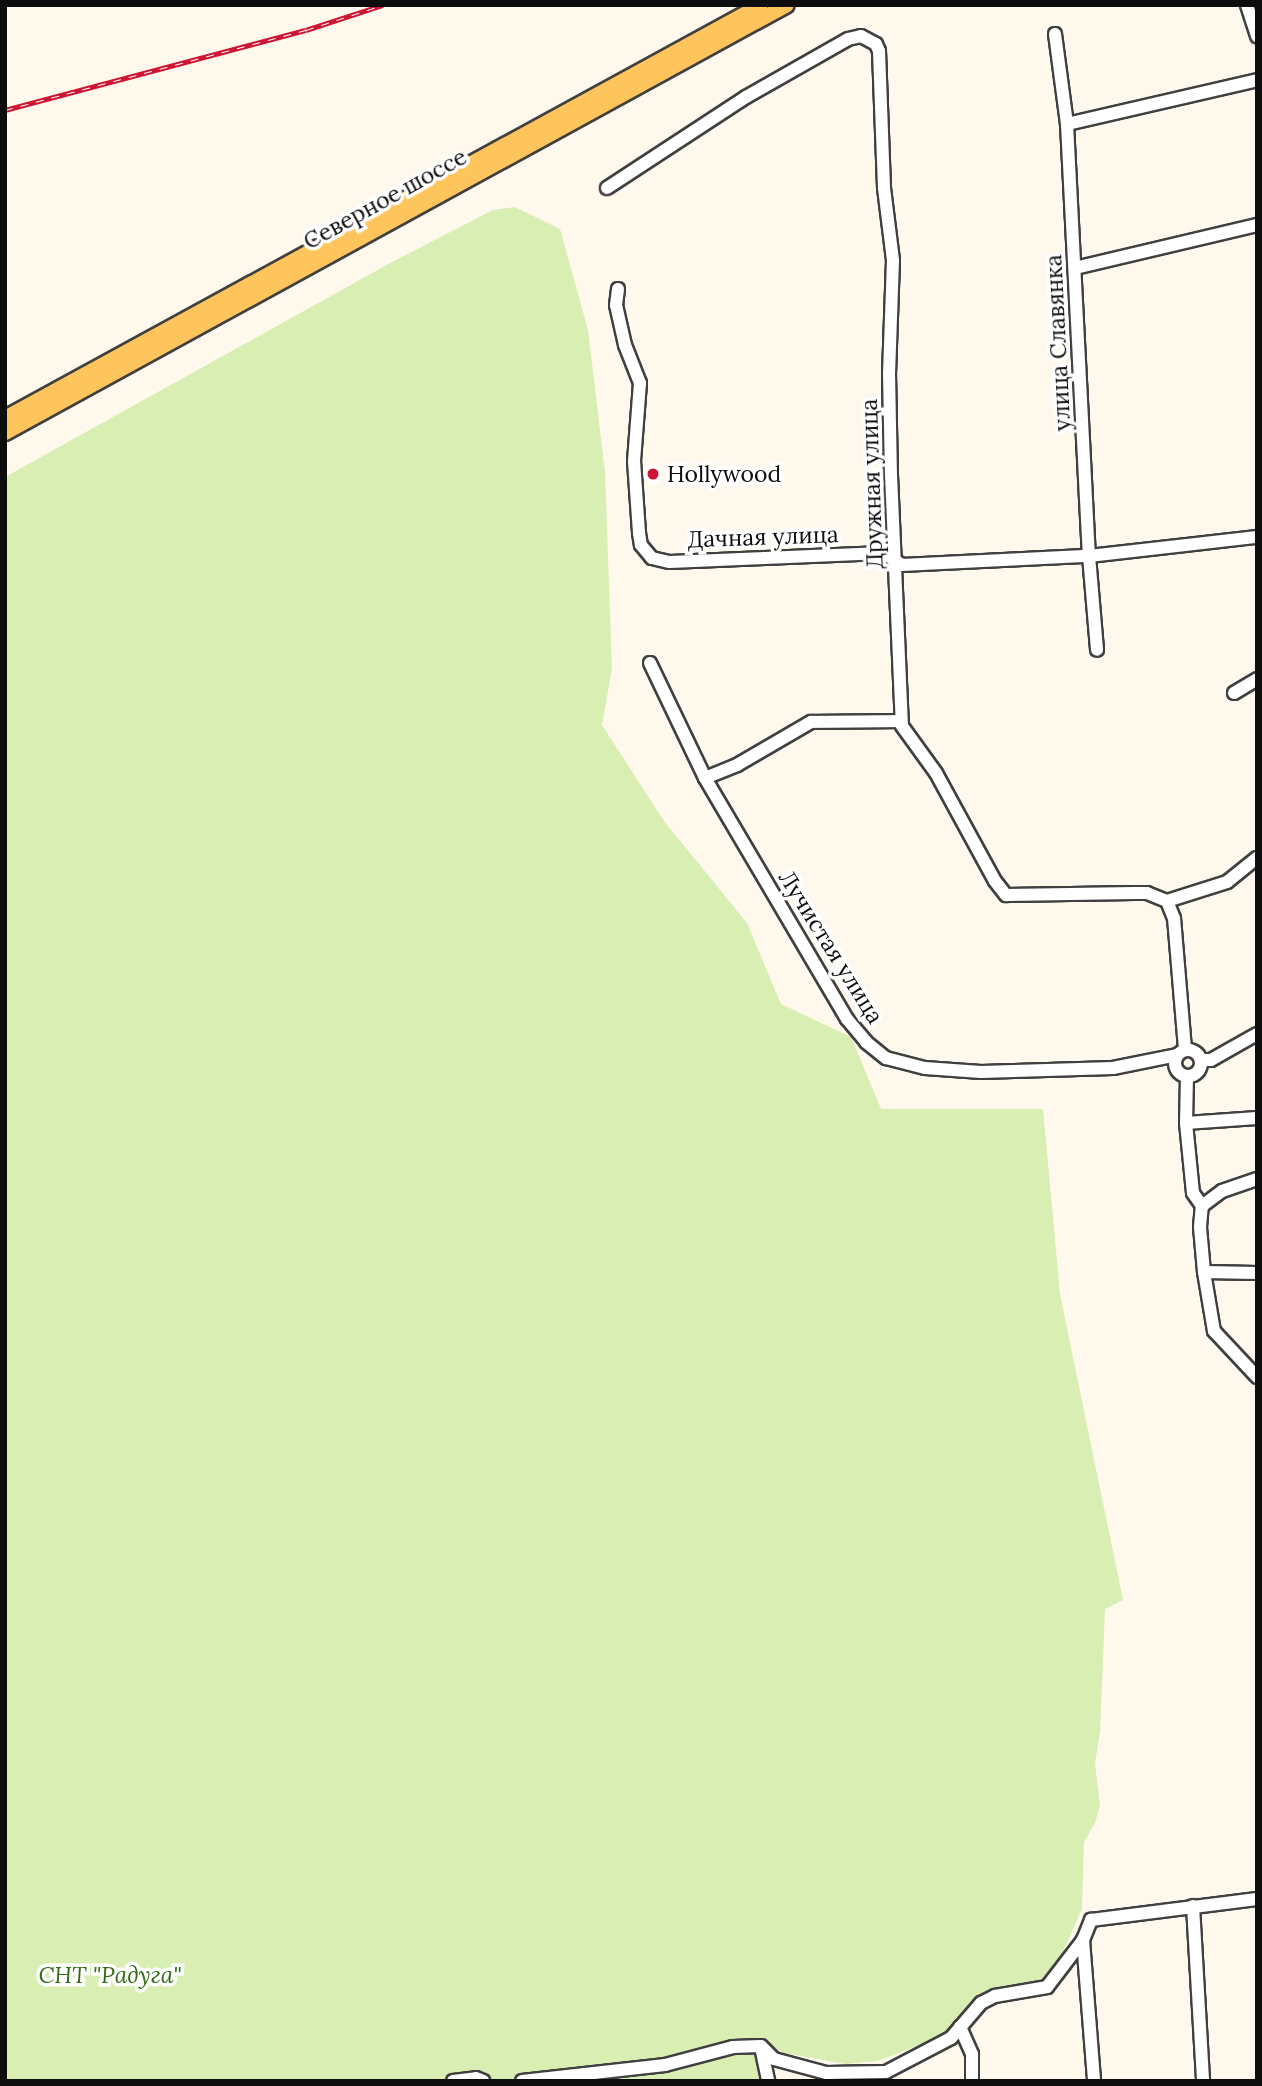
<!DOCTYPE html>
<html>
<head>
<meta charset="utf-8">
<style>
	body { margin:0 }
	#map { position:relative; width:1262px; height:2086px; overflow:hidden; background:#fff9ed; font-family:Lora,serif }
	div>[style] { position:absolute }
	.green>* { inset:0; background:#d8eeb2 }
	.roads { filter:drop-shadow(2px 0 #404040) drop-shadow(-2px 0 #404040) drop-shadow(0 2px #404040) drop-shadow(0 -2px #404040) }
	.minor>* { height:12px; margin:-6px; padding:0 6px; transform-origin:6px; border-radius:6px; background:#fff }
	.minor>.ring { margin:-6px; padding:0; box-sizing:content-box; background:none; border:12px solid #fff; border-radius:50% }
	.major>* { height:14px; margin:-7px; padding:0 7px; transform-origin:7px; border-radius:7px; background:#ffc55d }
	.rail>* { height:5px; margin-top:-2.5px; transform-origin:0; background:repeating-linear-gradient(90deg,#fff 0 8px,#cc1633 0 16px); box-sizing:border-box; border-block:2px solid #cc1633 }
	.dots>* { width:19px; height:19px; translate:-50% -50%; box-sizing:border-box; border:4px solid #fff; border-radius:50% }
	span { translate:-50% -50%; white-space:nowrap; text-align:center; line-height:1.15; -webkit-text-stroke:7px #fff; paint-order:stroke }
	.street-label { font-size:23px; color:#0d0d0d }
	.poi-label { font-size:23px; color:#0d0d0d }
	.left { translate:0 -50%; text-align:left }
	.park-label { font-size:23px; color:#326c16; font-style:italic }
	.frame { position:absolute; inset:0; border:7px solid #0d0d0d; pointer-events:none }
</style>
</head>
<body>
<div id="map">
	<div class="green">
		<div style="clip-path:polygon(515px 207px,560px 229px,588px 330px,605px 472px,612px 669px,602px 725px,664px 821px,747px 923px,781px 1004px,851px 1037px,881px 1109px,1043px 1109px,1060px 1294px,1123px 1600px,1105px 1609px,1100px 1732px,1095px 1763px,1100px 1806px,1095px 1823px,1084px 1842px,1082px 1909px,1056px 1967px,1043px 1985px,1004px 1989px,981px 1996px,969px 2006px,945px 2035px,878px 2061px,845px 2064px,784px 2053px,757px 2038px,764px 2081px,6px 2081px,5px 477px,392px 262px,493px 210px)"></div>
	</div>
	<div class="roads">
		<div class="minor">
			<div style="left:1247px;top:5px;width:33px;rotate:72deg"></div>
			<div style="left:1055px;top:34px;width:91px;rotate:82.4deg"></div>
			<div style="left:1067px;top:124px;width:433px;rotate:87.1deg"></div>
			<div style="left:1089px;top:556px;width:94px;rotate:85.1deg"></div>
			<div style="left:1067px;top:124px;width:195px;rotate:-13deg"></div>
			<div style="left:607px;top:188px;width:166px;rotate:-33.2deg"></div>
			<div style="left:746px;top:97px;width:117px;rotate:-29.6deg"></div>
			<div style="left:848px;top:39px;width:13px;rotate:-13deg"></div>
			<div style="left:861px;top:36px;width:17px;rotate:28deg"></div>
			<div style="left:876px;top:44px;width:8px;rotate:67deg"></div>
			<div style="left:879px;top:51px;width:137px;rotate:87.9deg"></div>
			<div style="left:884px;top:188px;width:73px;rotate:82.9deg"></div>
			<div style="left:893px;top:260px;width:113px;rotate:92deg"></div>
			<div style="left:889px;top:373px;width:102px;rotate:88.9deg"></div>
			<div style="left:891px;top:475px;width:251px;rotate:87.5deg"></div>
			<div style="left:902px;top:726px;width:58px;rotate:54.1deg"></div>
			<div style="left:936px;top:773px;width:123px;rotate:61.4deg"></div>
			<div style="left:995px;top:881px;width:18px;rotate:52deg"></div>
			<div style="left:1006px;top:895px;width:128px;rotate:-0.9deg"></div>
			<div style="left:1134px;top:893px;width:13px"></div>
			<div style="left:1147px;top:893px;width:22px;rotate:22deg"></div>
			<div style="left:1167px;top:901px;width:18px;rotate:68deg"></div>
			<div style="left:1174px;top:918px;width:132px;rotate:85.2deg"></div>
			<div style="left:1075px;top:268px;width:187px;rotate:-13.3deg"></div>
			<div style="left:618px;top:289px;width:16px;rotate:97deg"></div>
			<div style="left:616px;top:305px;width:41px;rotate:77.3deg"></div>
			<div style="left:625px;top:345px;width:41px;rotate:68.5deg"></div>
			<div style="left:640px;top:383px;width:78px;rotate:94.4deg"></div>
			<div style="left:634px;top:461px;width:72px;rotate:86deg"></div>
			<div style="left:639px;top:533px;width:12px;rotate:81deg"></div>
			<div style="left:641px;top:545px;width:17px;rotate:50deg"></div>
			<div style="left:652px;top:558px;width:18px;rotate:13deg"></div>
			<div style="left:670px;top:562px;width:213px;rotate:-2.4deg"></div>
			<div style="left:883px;top:553px;width:22px;rotate:32deg"></div>
			<div style="left:902px;top:565px;width:187px;rotate:-2.8deg"></div>
			<div style="left:1089px;top:556px;width:169px;rotate:-6.5deg"></div>
			<div style="left:650px;top:663px;width:127px;rotate:64.4deg"></div>
			<div style="left:705px;top:778px;width:35px;rotate:-22deg"></div>
			<div style="left:737px;top:765px;width:86px;rotate:-30.2deg"></div>
			<div style="left:811px;top:722px;width:90px;rotate:-0.6deg"></div>
			<div style="left:1234px;top:693px;width:27px;rotate:-31deg"></div>
			<div style="left:705px;top:778px;width:280px;rotate:59.5deg"></div>
			<div style="left:847px;top:1019px;width:30px;rotate:50deg"></div>
			<div style="left:866px;top:1042px;width:26px;rotate:39deg"></div>
			<div style="left:886px;top:1058px;width:40px;rotate:14.4deg"></div>
			<div style="left:925px;top:1068px;width:56px;rotate:4.1deg"></div>
			<div style="left:981px;top:1072px;width:132px;rotate:-1.7deg"></div>
			<div style="left:1113px;top:1068px;width:65px;rotate:-11.5deg"></div>
			<div style="left:1167px;top:901px;width:63px;rotate:-17.6deg"></div>
			<div style="left:1227px;top:882px;width:38px;rotate:-39deg"></div>
			<div class="ring" style="left:1175px;top:1050px;width:14px;height:14px"></div>
			<div style="left:1201px;top:1060px;width:10px"></div>
			<div style="left:1211px;top:1060px;width:53px;rotate:-29.5deg"></div>
			<div style="left:1187px;top:1076px;width:47px;rotate:91.2deg"></div>
			<div style="left:1186px;top:1123px;width:70px;rotate:84.3deg"></div>
			<div style="left:1193px;top:1193px;width:16px;rotate:55deg"></div>
			<div style="left:1186px;top:1123px;width:71px;rotate:-4deg"></div>
			<div style="left:1204px;top:1272px;width:45px;rotate:-95.1deg"></div>
			<div style="left:1200px;top:1227px;width:21px;rotate:-85deg"></div>
			<div style="left:1202px;top:1206px;width:25px;rotate:-37deg"></div>
			<div style="left:1222px;top:1191px;width:37px;rotate:-19deg"></div>
			<div style="left:1257px;top:1273px;width:53px;rotate:-178.9deg"></div>
			<div style="left:1204px;top:1272px;width:60px;rotate:80.4deg"></div>
			<div style="left:1214px;top:1331px;width:63px;rotate:46.9deg"></div>
			<div style="left:1193px;top:1906px;width:175px;rotate:86.7deg"></div>
			<div style="left:1083px;top:1940px;width:141px;rotate:85.5deg"></div>
			<div style="left:960px;top:2027px;width:30px;rotate:66deg"></div>
			<div style="left:972px;top:2054px;width:27px;rotate:90deg"></div>
			<div style="left:761px;top:2047px;width:35px;rotate:78deg"></div>
			<div style="left:453px;top:2081px;width:23px;rotate:-7deg"></div>
			<div style="left:476px;top:2078px;width:8px;rotate:23deg"></div>
			<div style="left:522px;top:2081px;width:144px;rotate:-6.4deg"></div>
			<div style="left:665px;top:2065px;width:70px;rotate:-14.8deg"></div>
			<div style="left:733px;top:2047px;width:28px;rotate:-2deg"></div>
			<div style="left:761px;top:2046px;width:18px;rotate:45deg"></div>
			<div style="left:774px;top:2059px;width:54px;rotate:15.1deg"></div>
			<div style="left:826px;top:2073px;width:60px;rotate:-1deg"></div>
			<div style="left:886px;top:2072px;width:73px;rotate:-27.6deg"></div>
			<div style="left:951px;top:2038px;width:46px;rotate:-49.4deg"></div>
			<div style="left:981px;top:2003px;width:16px;rotate:-27deg"></div>
			<div style="left:995px;top:1996px;width:53px;rotate:-9.8deg"></div>
			<div style="left:1047px;top:1987px;width:59px;rotate:-52.5deg"></div>
			<div style="left:1083px;top:1940px;width:22px;rotate:-68deg"></div>
			<div style="left:1091px;top:1920px;width:167px;rotate:-7.2deg"></div>
		</div>
		<div class="major">
			<div style="left:5px;top:418px;width:861px;rotate:-28.65deg"></div>
			<div style="left:5px;top:433px;width:891px;rotate:-28.69deg"></div>
		</div>
	</div>
	<div class="rail">
		<div style="left:5px;top:110px;width:311px;rotate:-14.9deg"></div>
		<div style="left:306px;top:30px;width:81px;rotate:-18deg"></div>
	</div>
	<div class="dots">
		<div style="left:653px;top:474px;background:#cc1633"></div>
	</div>
	<div class="street-label">
		<span style="left:385px;top:199px;rotate:-29deg">Северное шоссе</span>
		<span style="left:1058px;top:343px;rotate:-93deg">улица Славянка</span>
		<span style="left:872px;top:484px;rotate:-92deg">Дружная улица</span>
		<span style="left:763px;top:537px;rotate:-2deg">Дачная улица</span>
		<span style="left:831px;top:947px;rotate:58deg">Лучистая улица</span>
	</div>
	<div class="poi-label">
		<span class="left" style="left:667px;top:474px">Hollywood</span>
	</div>
	<div class="park-label">
		<span style="left:110px;top:1975px">СНТ "Радуга"</span>
	</div>
	<div class="frame"></div>
</div>
</body>
</html>
